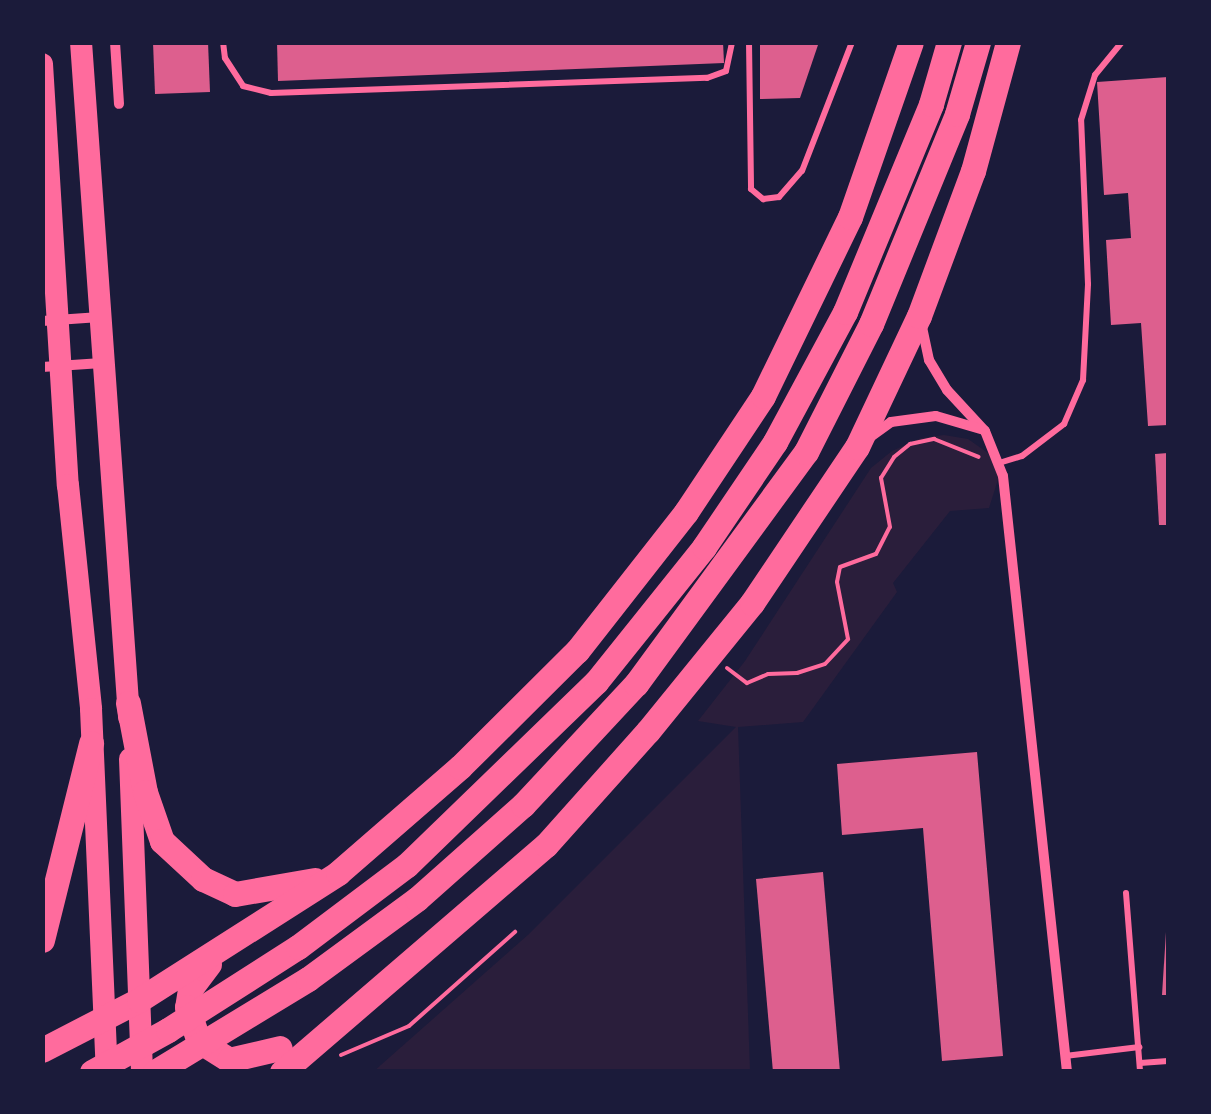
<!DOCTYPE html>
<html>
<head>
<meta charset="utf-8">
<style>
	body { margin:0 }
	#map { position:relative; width:1211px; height:1114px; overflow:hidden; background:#1b1b3a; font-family:"Roboto Condensed",sans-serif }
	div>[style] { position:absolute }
	.green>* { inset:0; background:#2a1e3b }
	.building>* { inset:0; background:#dd5f8e }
	.path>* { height:4px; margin:-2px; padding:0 2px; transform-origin:2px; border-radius:2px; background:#ff6b9d }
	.service>* { height:6px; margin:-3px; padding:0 3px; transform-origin:3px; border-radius:3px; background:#ff6b9d }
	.minor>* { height:10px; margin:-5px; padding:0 5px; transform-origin:5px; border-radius:5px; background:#ff6b9d }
	.primary>* { height:22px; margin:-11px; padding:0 11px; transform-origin:11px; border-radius:11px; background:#ff6b9d }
	.motorway>* { height:25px; margin:-12.5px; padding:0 12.5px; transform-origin:12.5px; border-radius:12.5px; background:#ff6b9d }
	span { translate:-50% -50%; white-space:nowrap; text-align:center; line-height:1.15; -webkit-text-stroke:10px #1b1b3a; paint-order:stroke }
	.frame { position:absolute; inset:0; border:45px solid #1b1b3a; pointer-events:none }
</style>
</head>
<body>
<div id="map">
	<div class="green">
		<div style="clip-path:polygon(944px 435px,968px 439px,988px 453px,1000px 473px,989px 508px,950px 511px,893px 583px,897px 592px,803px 722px,738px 727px,750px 1071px,373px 1072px,529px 934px,736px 727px,698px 721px,745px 661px,871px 468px,892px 451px,921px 438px)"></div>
	</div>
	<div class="building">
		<div style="clip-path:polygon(153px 42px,208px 42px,210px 92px,155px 94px)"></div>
		<div style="clip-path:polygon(277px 42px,723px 42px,724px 63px,278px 81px)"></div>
		<div style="clip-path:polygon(760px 42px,819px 42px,800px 98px,760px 99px)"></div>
		<div style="clip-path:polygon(1168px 77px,1168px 425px,1148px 426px,1141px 323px,1111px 325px,1106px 240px,1131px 238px,1128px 193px,1104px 195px,1097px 82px)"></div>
		<div style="clip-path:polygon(1168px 453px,1168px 525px,1159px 525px,1155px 454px)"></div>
		<div style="clip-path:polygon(977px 752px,1003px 1056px,942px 1061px,923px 828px,842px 835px,837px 764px)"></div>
		<div style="clip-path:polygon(823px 872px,840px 1072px,773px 1072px,756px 879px)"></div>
		<div style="clip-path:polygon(1166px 932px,1168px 932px,1168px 995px,1162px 995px)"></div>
	</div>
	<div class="path">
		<div style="left:727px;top:668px;width:25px;rotate:37deg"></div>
		<div style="left:747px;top:683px;width:23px;rotate:-23deg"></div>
		<div style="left:768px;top:674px;width:29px;rotate:-2deg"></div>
		<div style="left:797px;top:673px;width:29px;rotate:-18deg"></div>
		<div style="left:825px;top:664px;width:34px;rotate:-47deg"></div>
		<div style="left:848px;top:639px;width:58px;rotate:-100.9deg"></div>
		<div style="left:837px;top:582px;width:15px;rotate:-79deg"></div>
		<div style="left:840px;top:567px;width:38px;rotate:-20deg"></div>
		<div style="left:876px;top:554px;width:30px;rotate:-63deg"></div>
		<div style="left:890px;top:527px;width:50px;rotate:-100.4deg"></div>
		<div style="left:881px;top:478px;width:25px;rotate:-58deg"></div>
		<div style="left:894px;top:457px;width:21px;rotate:-39deg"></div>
		<div style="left:910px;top:444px;width:25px;rotate:-12deg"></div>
		<div style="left:934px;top:439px;width:48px;rotate:21.8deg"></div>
		<div style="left:341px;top:1055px;width:74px;rotate:-23.1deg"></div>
		<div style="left:409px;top:1026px;width:142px;rotate:-41.6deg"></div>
	</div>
	<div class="service">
		<div style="left:223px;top:42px;width:16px;rotate:83deg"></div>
		<div style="left:225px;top:58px;width:33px;rotate:57deg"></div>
		<div style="left:243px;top:86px;width:29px;rotate:14deg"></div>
		<div style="left:271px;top:93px;width:436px;rotate:-2deg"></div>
		<div style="left:707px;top:78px;width:20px;rotate:-20deg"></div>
		<div style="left:726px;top:71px;width:30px;rotate:-78deg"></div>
		<div style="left:749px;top:42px;width:147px;rotate:89.2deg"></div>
		<div style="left:751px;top:189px;width:16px;rotate:40deg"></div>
		<div style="left:763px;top:199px;width:16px;rotate:-7deg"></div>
		<div style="left:779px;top:197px;width:35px;rotate:-49deg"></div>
		<div style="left:802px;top:171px;width:138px;rotate:-68.8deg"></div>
		<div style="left:999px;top:463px;width:24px;rotate:-17deg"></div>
		<div style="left:1022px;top:456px;width:53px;rotate:-37.3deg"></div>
		<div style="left:1064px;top:424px;width:48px;rotate:-66.6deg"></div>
		<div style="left:1083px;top:380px;width:96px;rotate:-87deg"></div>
		<div style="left:1088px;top:284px;width:164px;rotate:-92.4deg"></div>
		<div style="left:1081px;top:120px;width:47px;rotate:-72.7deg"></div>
		<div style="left:1095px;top:75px;width:43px;rotate:-50.7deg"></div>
		<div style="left:1126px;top:893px;width:180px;rotate:85.5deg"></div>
		<div style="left:1065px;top:1056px;width:75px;rotate:-6.9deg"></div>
		<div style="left:1140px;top:1063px;width:28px;rotate:-4deg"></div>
	</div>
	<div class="minor">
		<div style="left:115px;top:42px;width:62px;rotate:86.3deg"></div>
		<div style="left:42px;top:321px;width:58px;rotate:-3.9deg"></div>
		<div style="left:922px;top:327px;width:34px;rotate:78deg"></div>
		<div style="left:929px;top:360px;width:35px;rotate:59deg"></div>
		<div style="left:947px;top:390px;width:56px;rotate:47.2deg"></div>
		<div style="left:985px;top:431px;width:48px;rotate:68.2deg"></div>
		<div style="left:1003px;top:476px;width:599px;rotate:83.87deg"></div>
		<div style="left:42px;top:367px;width:60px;rotate:-3.8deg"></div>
		<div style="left:869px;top:438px;width:27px;rotate:-36deg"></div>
		<div style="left:891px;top:422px;width:45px;rotate:-7.6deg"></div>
		<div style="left:936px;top:416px;width:50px;rotate:16.3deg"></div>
	</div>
	<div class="primary">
		<div style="left:81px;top:42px;width:677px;rotate:85.93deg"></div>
		<div style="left:42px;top:64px;width:422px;rotate:86.5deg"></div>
		<div style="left:68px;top:485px;width:225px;rotate:84.1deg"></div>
		<div style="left:91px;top:709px;width:363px;rotate:87.5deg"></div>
		<div style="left:130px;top:759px;width:313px;rotate:87.8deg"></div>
	</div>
	<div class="motorway">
		<div style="left:128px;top:703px;width:91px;rotate:79.2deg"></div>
		<div style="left:145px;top:792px;width:52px;rotate:70.9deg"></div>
		<div style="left:162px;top:841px;width:56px;rotate:42.8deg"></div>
		<div style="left:203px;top:879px;width:35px;rotate:25deg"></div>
		<div style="left:235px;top:894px;width:81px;rotate:-9.9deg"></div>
		<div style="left:42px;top:940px;width:203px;rotate:-76deg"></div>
		<div style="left:209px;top:964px;width:31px;rotate:127deg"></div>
		<div style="left:190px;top:989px;width:18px;rotate:99deg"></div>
		<div style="left:187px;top:1007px;width:36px;rotate:71deg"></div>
		<div style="left:199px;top:1041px;width:36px;rotate:32deg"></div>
		<div style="left:229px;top:1060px;width:52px;rotate:-13.2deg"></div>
		<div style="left:42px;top:1050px;width:109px;rotate:-27.3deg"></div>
		<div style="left:139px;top:1000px;width:236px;rotate:-32.5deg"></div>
		<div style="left:338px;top:873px;width:162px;rotate:-41deg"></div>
		<div style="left:460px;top:767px;width:165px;rotate:-44.8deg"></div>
		<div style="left:577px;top:651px;width:177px;rotate:-51.9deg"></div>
		<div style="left:686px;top:512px;width:139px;rotate:-56.4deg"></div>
		<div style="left:763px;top:396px;width:199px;rotate:-64.1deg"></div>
		<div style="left:850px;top:217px;width:185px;rotate:-70.8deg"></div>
		<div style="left:92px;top:1072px;width:87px;rotate:-28.9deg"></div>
		<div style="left:168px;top:1030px;width:154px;rotate:-32.6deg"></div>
		<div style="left:298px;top:947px;width:136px;rotate:-37deg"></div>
		<div style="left:407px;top:865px;width:263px;rotate:-44.1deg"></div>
		<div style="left:596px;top:682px;width:173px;rotate:-51.3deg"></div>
		<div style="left:704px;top:547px;width:127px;rotate:-55.9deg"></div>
		<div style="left:775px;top:442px;width:148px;rotate:-61.7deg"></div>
		<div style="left:845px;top:312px;width:225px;rotate:-67.5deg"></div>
		<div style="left:931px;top:104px;width:65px;rotate:-73.8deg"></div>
		<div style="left:155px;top:1072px;width:179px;rotate:-31.3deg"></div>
		<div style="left:308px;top:979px;width:135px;rotate:-36.3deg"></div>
		<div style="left:417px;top:899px;width:142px;rotate:-41.6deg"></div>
		<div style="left:523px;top:805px;width:166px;rotate:-47deg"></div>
		<div style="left:636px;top:684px;width:288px;rotate:-53.8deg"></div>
		<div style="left:806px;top:452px;width:144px;rotate:-63.1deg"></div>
		<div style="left:871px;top:324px;width:227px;rotate:-67.7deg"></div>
		<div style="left:957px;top:114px;width:75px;rotate:-73.7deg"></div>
		<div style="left:282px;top:1072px;width:348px;rotate:-40.7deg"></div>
		<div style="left:546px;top:845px;width:153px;rotate:-48.2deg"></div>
		<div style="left:648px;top:731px;width:165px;rotate:-50.9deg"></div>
		<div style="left:752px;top:603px;width:188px;rotate:-56.1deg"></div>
		<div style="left:857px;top:447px;width:145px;rotate:-64.7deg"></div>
		<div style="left:919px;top:316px;width:155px;rotate:-69.6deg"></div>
		<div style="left:973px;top:171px;width:134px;rotate:-74.8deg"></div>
	</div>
	<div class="frame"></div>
</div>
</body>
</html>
